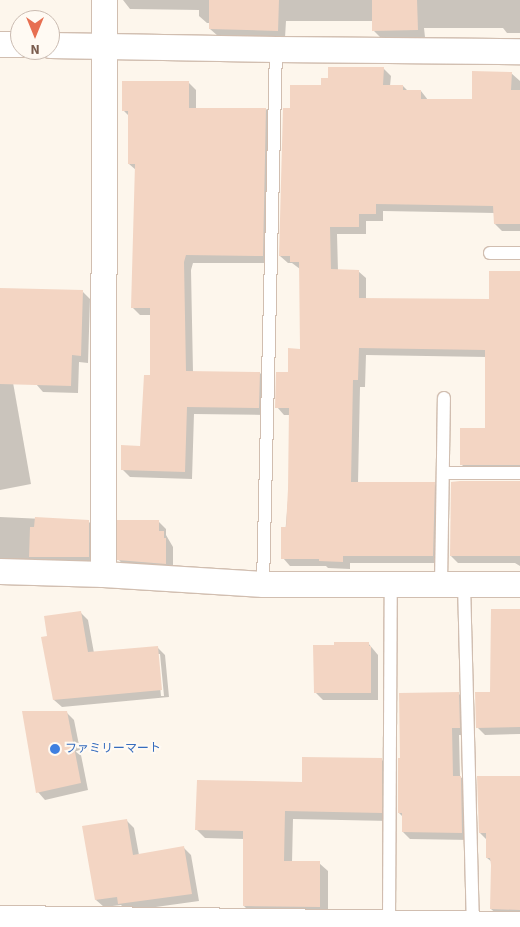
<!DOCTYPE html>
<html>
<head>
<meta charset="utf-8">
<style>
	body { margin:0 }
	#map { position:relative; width:520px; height:927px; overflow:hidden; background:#fdf6ec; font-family:"Source Sans 3","Noto Sans JP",sans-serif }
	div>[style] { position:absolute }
	.shadow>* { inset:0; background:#0003 }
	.building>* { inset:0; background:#f3d5c3 }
	.roads { filter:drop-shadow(1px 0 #d1beb0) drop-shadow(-1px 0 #d1beb0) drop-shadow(0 1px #d1beb0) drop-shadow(0 -1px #d1beb0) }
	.lane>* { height:12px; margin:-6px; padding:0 6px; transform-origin:6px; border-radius:6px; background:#fff }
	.street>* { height:25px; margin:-12.5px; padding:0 12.5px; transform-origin:12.5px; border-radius:12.5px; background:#fff }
	.dots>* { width:14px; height:14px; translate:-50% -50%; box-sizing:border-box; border:2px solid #fffaf3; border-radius:50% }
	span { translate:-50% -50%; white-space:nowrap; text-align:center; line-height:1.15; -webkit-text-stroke:4px #fffaf3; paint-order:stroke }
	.shop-label { font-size:12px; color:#366cbe }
	.left { translate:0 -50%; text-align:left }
	.north { position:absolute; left:10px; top:10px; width:50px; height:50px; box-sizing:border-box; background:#fffaf3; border:1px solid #cabbb1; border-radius:50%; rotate:180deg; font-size:14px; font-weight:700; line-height:20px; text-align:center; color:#7a5c4d }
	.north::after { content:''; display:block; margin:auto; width:18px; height:22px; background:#e76f51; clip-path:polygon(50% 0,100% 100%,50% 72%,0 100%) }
</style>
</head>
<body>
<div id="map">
	<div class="shadow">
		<div style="clip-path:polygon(123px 0,520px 0,520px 33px,507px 33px,503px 28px,424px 28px,425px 37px,381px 38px,373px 30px,373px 21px,286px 21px,285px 38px,218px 36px,210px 29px,210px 23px,207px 23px,199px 16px,199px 10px,130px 9px)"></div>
		<div style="clip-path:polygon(383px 68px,391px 76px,390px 86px,403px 86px,408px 91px,421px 91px,428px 100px,473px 100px,511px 73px,520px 81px,520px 231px,502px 231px,495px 224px,495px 213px,383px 211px,383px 221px,366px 221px,366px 234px,337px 234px,338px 271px,358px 271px,366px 278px,366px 299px,490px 301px,520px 273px,520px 472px,469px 472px,461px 464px,487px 429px,487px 357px,366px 355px,365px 387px,360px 387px,358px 484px,434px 484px,441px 491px,440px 563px,350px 563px,350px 569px,328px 568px,326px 566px,290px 566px,283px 558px,289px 489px,290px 415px,284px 415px,277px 407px,301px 350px,300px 269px,292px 263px,288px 263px,280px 256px,291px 109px,322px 87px)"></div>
		<div style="clip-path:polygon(188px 82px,196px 90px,196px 109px,266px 109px,274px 116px,270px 263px,193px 263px,191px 270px,193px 372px,260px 373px,267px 380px,266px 415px,194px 414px,192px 479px,130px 477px,122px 469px,141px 447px,151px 377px,151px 315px,140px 315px,132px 307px,136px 170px,129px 164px,129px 116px,124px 111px)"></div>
		<div style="clip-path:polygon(83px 292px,90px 299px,88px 363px,79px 362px,78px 393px,43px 392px,36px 384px)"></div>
		<div style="clip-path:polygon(0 309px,31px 484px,0 490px)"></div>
		<div style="clip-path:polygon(520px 482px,520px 566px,515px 563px,458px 563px,451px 556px)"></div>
		<div style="clip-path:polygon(0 517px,88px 521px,95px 528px,95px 564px,0 565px)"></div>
		<div style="clip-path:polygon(159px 522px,166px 529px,166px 535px,173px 547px,173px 571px,126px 568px,119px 560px)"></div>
		<div style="clip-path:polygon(520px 610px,520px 734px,485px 735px,477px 727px)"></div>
		<div style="clip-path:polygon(evenodd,80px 612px,88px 620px,94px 653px,158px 648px,165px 655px,169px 697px,62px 707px,54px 700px,49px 637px,80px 612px,157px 654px,160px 654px,164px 696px,161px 696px,157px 654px)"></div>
		<div style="clip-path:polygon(368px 643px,378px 655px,378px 700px,323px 700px,315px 692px)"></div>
		<div style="clip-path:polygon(458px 693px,466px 701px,467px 735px,459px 735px,460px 776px,468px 785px,470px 840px,410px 839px,403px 832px,403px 817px,399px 813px)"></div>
		<div style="clip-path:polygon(66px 712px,74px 720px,88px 790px,45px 800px,38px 792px)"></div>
		<div style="clip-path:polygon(381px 759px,390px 768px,390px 821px,293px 819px,292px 863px,319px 863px,328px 871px,328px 915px,253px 915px,244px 906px,244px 839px,205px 838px,197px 830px,303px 784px)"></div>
		<div style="clip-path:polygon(520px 777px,520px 917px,499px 916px,491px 909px,492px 862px,487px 858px,487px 840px,480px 833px)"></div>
		<div style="clip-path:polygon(126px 820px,134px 828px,139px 855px,184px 848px,191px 855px,199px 901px,127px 911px,121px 905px,104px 907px,96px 900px)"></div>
	</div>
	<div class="building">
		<div style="clip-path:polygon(209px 0,279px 0,278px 31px,209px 29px)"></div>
		<div style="clip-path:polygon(372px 0,417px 0,418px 30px,372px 31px)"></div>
		<div style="clip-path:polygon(328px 67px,384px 67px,383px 85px,403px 85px,403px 90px,421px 90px,421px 99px,472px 99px,472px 71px,512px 72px,511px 90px,520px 90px,520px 224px,494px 224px,493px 206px,376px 204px,376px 214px,359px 214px,359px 227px,330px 227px,331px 269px,359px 270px,359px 298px,489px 299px,489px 271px,520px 271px,520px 465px,460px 465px,460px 428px,485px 428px,485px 350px,359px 348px,358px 380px,353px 380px,351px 482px,435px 482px,433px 556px,343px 556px,343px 562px,319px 561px,319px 559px,281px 559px,281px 527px,286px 527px,288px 489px,289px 408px,275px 408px,276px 372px,288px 372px,288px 348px,300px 349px,299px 262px,290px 262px,290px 256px,279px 256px,283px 108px,290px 108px,290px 85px,321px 85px,321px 78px,328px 78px)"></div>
		<div style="clip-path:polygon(122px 81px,189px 81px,189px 108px,266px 108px,263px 256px,186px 255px,184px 262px,186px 371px,260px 372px,259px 408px,187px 407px,185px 472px,121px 470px,121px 445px,140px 446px,144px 375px,150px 375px,150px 308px,131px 308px,135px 164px,128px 164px,128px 111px,122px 111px)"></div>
		<div style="clip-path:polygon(0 288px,83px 290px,81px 356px,72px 355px,71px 386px,0 384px)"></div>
		<div style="clip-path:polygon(460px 481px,520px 481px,520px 556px,450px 556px,451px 482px)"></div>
		<div style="clip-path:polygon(35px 517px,89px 520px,89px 557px,29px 557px,30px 527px,34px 527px)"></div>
		<div style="clip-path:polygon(117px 520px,159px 520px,159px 531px,164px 531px,164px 538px,166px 538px,166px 564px,117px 560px)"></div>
		<div style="clip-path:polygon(491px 609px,520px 609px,520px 727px,476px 728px,475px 692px,490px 692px)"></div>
		<div style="clip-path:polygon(81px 611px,88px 652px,158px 646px,162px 690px,53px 700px,41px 637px,47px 636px,44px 616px)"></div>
		<div style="clip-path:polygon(334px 642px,369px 642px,369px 646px,371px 646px,371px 693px,314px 693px,313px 645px,334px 645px)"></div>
		<div style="clip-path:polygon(459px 692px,460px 728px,452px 728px,453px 776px,461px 776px,462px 833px,402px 832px,402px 813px,398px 813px,398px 758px,400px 758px,399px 693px)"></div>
		<div style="clip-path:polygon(22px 711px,67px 711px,81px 783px,36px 793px)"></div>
		<div style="clip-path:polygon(302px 757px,382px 758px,382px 813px,285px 811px,284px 861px,320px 861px,320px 907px,243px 906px,243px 831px,195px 830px,197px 780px,302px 782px)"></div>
		<div style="clip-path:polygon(477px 776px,520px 776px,520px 910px,490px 909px,491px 865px,490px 858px,486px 858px,486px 833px,479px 833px)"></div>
		<div style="clip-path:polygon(127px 819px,133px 855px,184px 846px,192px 894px,118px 904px,117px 897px,95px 900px,82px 826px)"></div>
	</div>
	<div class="roads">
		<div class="lane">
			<div style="left:490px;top:253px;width:30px"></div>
			<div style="left:443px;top:473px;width:77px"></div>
			<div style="left:263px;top:584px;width:535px;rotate:-88.61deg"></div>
			<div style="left:441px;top:584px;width:186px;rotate:-89.1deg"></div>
			<div style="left:464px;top:584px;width:339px;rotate:88.5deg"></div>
			<div style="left:389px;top:922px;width:338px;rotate:-89.7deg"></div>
		</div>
		<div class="street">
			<div style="left:0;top:44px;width:20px"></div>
			<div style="left:50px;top:45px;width:226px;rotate:1deg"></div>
			<div style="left:276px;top:49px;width:244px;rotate:0.5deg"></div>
			<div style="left:0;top:571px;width:103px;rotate:1.7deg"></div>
			<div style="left:103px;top:574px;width:160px;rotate:3.6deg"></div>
			<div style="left:263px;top:584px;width:257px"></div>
			<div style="left:103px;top:574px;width:574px;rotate:-89.9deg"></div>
			<div style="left:0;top:918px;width:520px;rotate:0.66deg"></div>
		</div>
	</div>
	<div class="dots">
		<div style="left:55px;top:749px;background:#3f7fe0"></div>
	</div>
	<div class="shop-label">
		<span class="left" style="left:65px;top:749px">ファミリーマート</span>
	</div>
	<div class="north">N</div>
</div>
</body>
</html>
